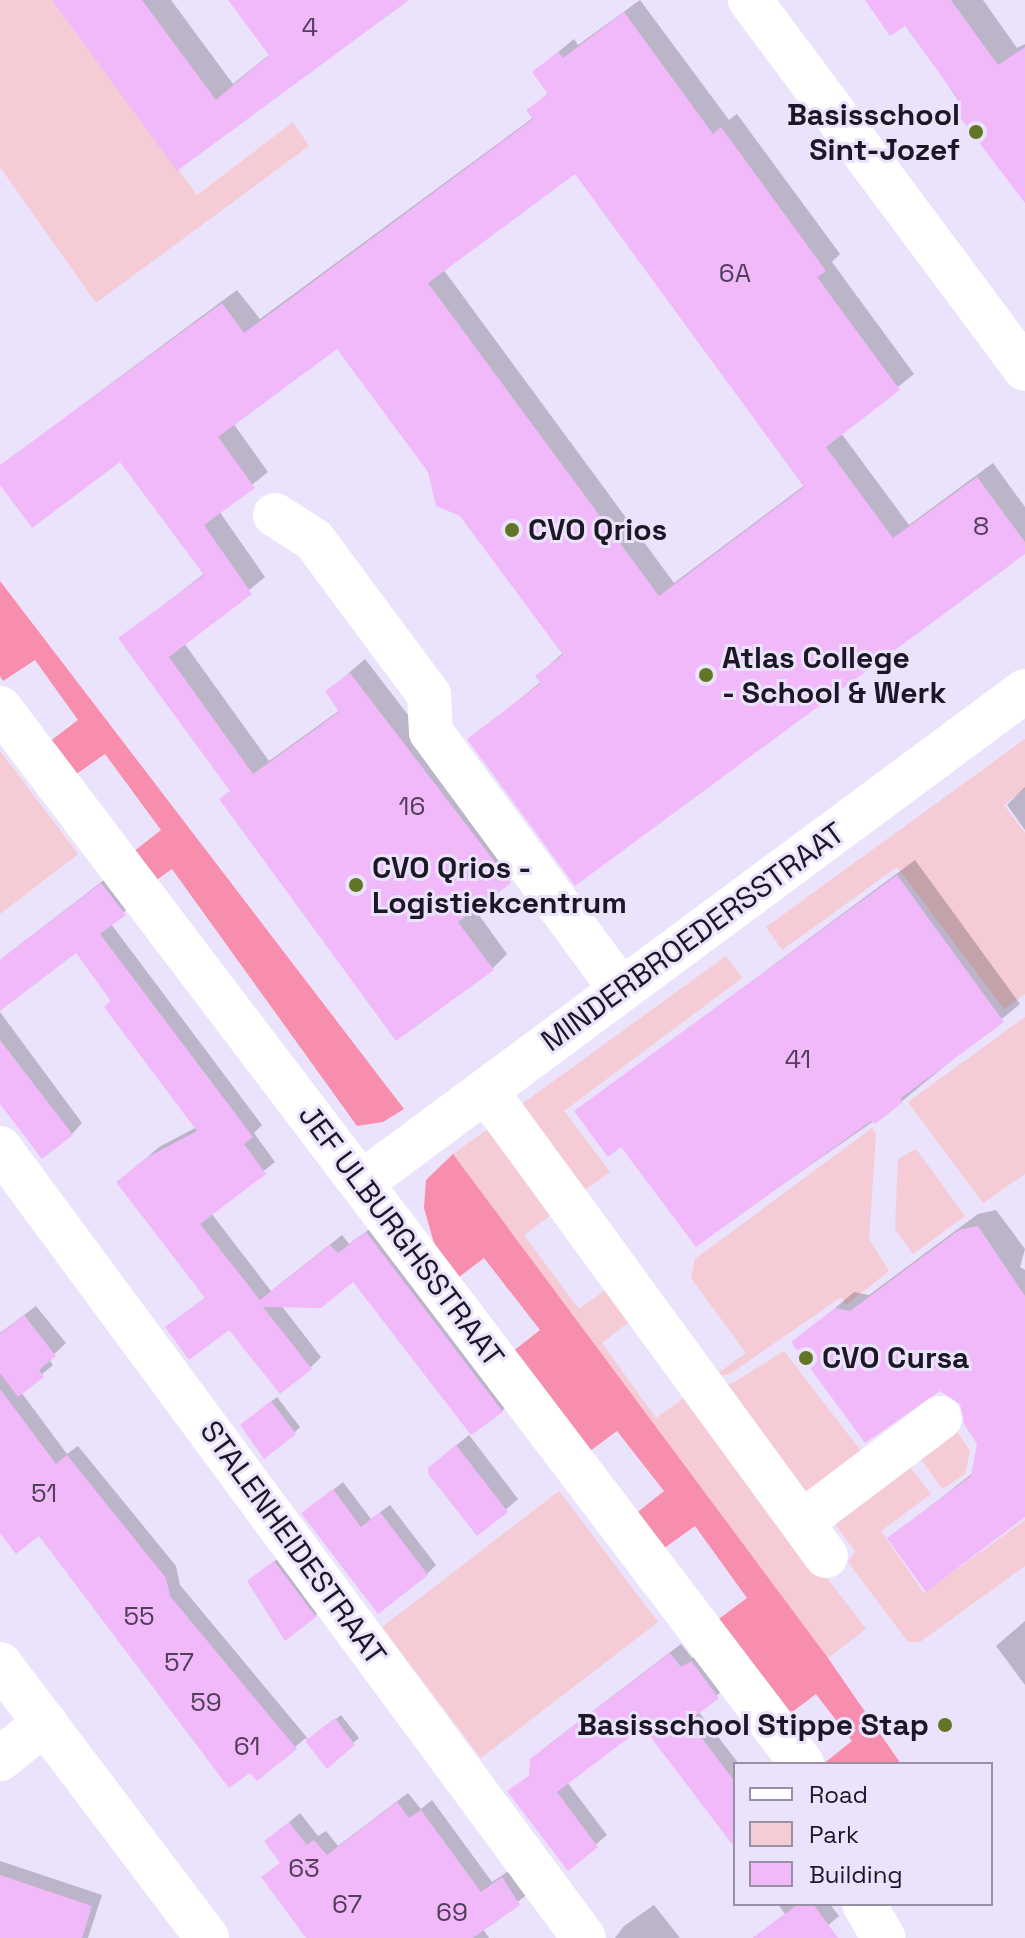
<!DOCTYPE html>
<html>
<head>
<meta charset="utf-8">
<style>
	body { margin:0 }
	#map { position:relative; width:1025px; height:1938px; overflow:hidden; background:#ebe2fb; font-family:"Space Grotesk",sans-serif }
	div>[style] { position:absolute }
	.green>* { inset:0; background:#f5cbd5 }
	.forest>* { inset:0; background:#f88ead }
	.shadow>* { inset:0; background:#0003 }
	.building>* { inset:0; background:#f1b9fa }
	.minor>* { height:44px; margin:-22px; padding:0 22px; transform-origin:22px; border-radius:22px; background:#fff }
	.dots>* { width:22px; height:22px; translate:-50% -50%; box-sizing:border-box; border:4px solid #ebe2fb; border-radius:50% }
	span { translate:-50% -50%; white-space:nowrap; text-align:center; line-height:1.15; -webkit-text-stroke:6px #ebe2fb; paint-order:stroke }
	.number-label { font-size:26px; color:#513f5a }
	.number-label span { -webkit-text-stroke-width:0 }
	.poi-label { font-size:30px; color:#1c1625; font-weight:700 }
	.right { translate:-100% -50%; text-align:right }
	.left { translate:0 -50%; text-align:left }
	.street-label { font-size:30px; color:#1c1625 }
	.legend { position:absolute; left:733px; top:1762px; width:260px; height:144px; box-sizing:border-box; background:#ebe2fb; border:2px solid #9890a5; margin:0; padding:10px 14px; list-style:none; font-size:24px; color:#1c1625 }
	.legend li { display:flex; align-items:center; gap:16px; height:40px }
	.legend b { width:40px; border:2px solid #9890a5 }
</style>
</head>
<body>
<div id="map">
	<div class="green">
		<div style="clip-path:polygon(0 0,52px 0,197px 195px,293px 122px,309px 146px,96px 303px,0 167px)"></div>
		<div style="clip-path:polygon(1025px 739px,1025px 789px,1004px 805px,1025px 833px,1025px 994px,1004px 1009px,897px 867px,782px 950px,766px 927px)"></div>
		<div style="clip-path:polygon(0 751px,78px 854px,0 914px)"></div>
		<div style="clip-path:polygon(726px 956px,742px 978px,564px 1111px,610px 1172px,578px 1195px,515px 1109px)"></div>
		<div style="clip-path:polygon(1025px 1017px,1025px 1174px,983px 1203px,908px 1102px)"></div>
		<div style="clip-path:polygon(495px 1124px,556px 1211px,524px 1235px,579px 1309px,611px 1286px,633px 1319px,602px 1343px,656px 1418px,688px 1395px,866px 1629px,828px 1658px,453px 1154px)"></div>
		<div style="clip-path:polygon(872px 1128px,876px 1134px,869px 1239px,889px 1271px,846px 1305px,841px 1297px,730px 1374px,713px 1377px,746px 1353px,691px 1278px,695px 1259px)"></div>
		<div style="clip-path:polygon(916px 1149px,965px 1216px,913px 1254px,895px 1229px,898px 1159px)"></div>
		<div style="clip-path:polygon(784px 1351px,867px 1459px,813px 1497px,798px 1494px,715px 1387px,733px 1383px)"></div>
		<div style="clip-path:polygon(952px 1424px,970px 1451px,965px 1474px,942px 1489px,916px 1452px)"></div>
		<div style="clip-path:polygon(906px 1462px,931px 1494px,881px 1531px,924px 1593px,1025px 1520px,1025px 1566px,920px 1642px,908px 1642px,848px 1562px,855px 1551px,835px 1524px)"></div>
		<div style="clip-path:polygon(559px 1491px,658px 1622px,481px 1758px,382px 1627px)"></div>
	</div>
	<div class="forest">
		<div style="clip-path:polygon(0 581px,404px 1109px,383px 1122px,357px 1126px,172px 869px,155px 881px,133px 852px,161px 830px,105px 754px,75px 775px,49px 742px,78px 720px,35px 660px,3px 681px,0 676px)"></div>
		<div style="clip-path:polygon(453px 1154px,828px 1658px,901px 1764px,823px 1764px,852px 1741px,816px 1694px,787px 1716px,716px 1621px,747px 1598px,695px 1526px,663px 1549px,634px 1515px,664px 1491px,617px 1431px,586px 1454px,512px 1352px,540px 1330px,484px 1258px,455px 1280px,434px 1243px,424px 1208px,426px 1180px)"></div>
	</div>
	<div class="shadow">
		<div style="clip-path:polygon(55px 0,171px 0,233px 84px,270px 54px,231px 0,406px 0,178px 168px)"></div>
		<div style="clip-path:polygon(evenodd,640px 0,729px 120px,737px 114px,840px 254px,832px 262px,914px 374px,841px 433px,909px 525px,993px 463px,1025px 507px,1025px 552px,470px 739px,542px 681px,537px 676px,564px 652px,338px 346px,233px 423px,268px 472px,219px 511px,265px 577px,184px 643px,269px 761px,340px 710px,328px 691px,365px 659px,525px 867px,474px 908px,507px 954px,492px 969px,231px 790px,121px 638px,205px 573px,121px 459px,0 482px,0 466px,237px 290px,260px 319px,534px 117px,529px 111px,549px 92px,534px 72px,574px 39px,578px 45px,640px 0,575px 171px,805px 485px,674px 583px,443px 269px,575px 171px)"></div>
		<div style="clip-path:polygon(865px 0,983px 0,1017px 48px,1025px 44px,1025px 199px,906px 23px,891px 33px)"></div>
		<div style="clip-path:polygon(1025px 787px,1025px 830px,1007px 805px)"></div>
		<div style="clip-path:polygon(915px 860px,1020px 1004px,901px 1102px,697px 1244px,622px 1145px,577px 1111px)"></div>
		<div style="clip-path:polygon(113px 873px,135px 902px,111px 924px,262px 1125px,254px 1133px,275px 1162px,211px 1213px,271px 1291px,342px 1235px,349px 1244px,378px 1223px,513px 1400px,502px 1411px,353px 1280px,281px 1305px,321px 1357px,310px 1368px,230px 1327px,167px 1328px,207px 1296px,119px 1182px,159px 1147px,197px 1127px,76px 950px,0 1008px,0 960px)"></div>
		<div style="clip-path:polygon(0 1012px,82px 1123px,72px 1134px,0 1099px)"></div>
		<div style="clip-path:polygon(996px 1210px,1025px 1249px,1020px 1267px,1025px 1270px,1025px 1515px,890px 1538px,974px 1472px,979px 1443px,961px 1401px,940px 1389px,794px 1343px,854px 1292px,869px 1295px,978px 1214px)"></div>
		<div style="clip-path:polygon(36px 1306px,66px 1343px,49px 1359px,53px 1365px,21px 1392px,67px 1454px,78px 1446px,176px 1566px,180px 1585px,309px 1740px,341px 1715px,359px 1738px,327px 1766px,306px 1738px,257px 1778px,39px 1533px,0 1530px,0 1333px)"></div>
		<div style="clip-path:polygon(277px 1397px,300px 1427px,294px 1433px,247px 1420px)"></div>
		<div style="clip-path:polygon(469px 1435px,518px 1499px,478px 1533px,442px 1457px)"></div>
		<div style="clip-path:polygon(343px 1482px,371px 1519px,390px 1505px,436px 1565px,427px 1574px,304px 1513px)"></div>
		<div style="clip-path:polygon(280px 1557px,320px 1611px,315px 1616px,255px 1576px)"></div>
		<div style="clip-path:polygon(1025px 1621px,1025px 1685px,996px 1646px)"></div>
		<div style="clip-path:polygon(681px 1644px,692px 1658px,702px 1652px,728px 1686px,698px 1711px,739px 1764px,735px 1847px,643px 1724px,567px 1782px,607px 1835px,568px 1868px,510px 1791px,531px 1774px,543px 1749px)"></div>
		<div style="clip-path:polygon(408px 1793px,421px 1809px,432px 1800px,492px 1882px,513px 1868px,529px 1893px,483px 1929px,489px 1938px,309px 1938px,264px 1877px,281px 1862px,267px 1841px,300px 1813px,318px 1836px,326px 1831px,338px 1846px)"></div>
		<div style="clip-path:polygon(0 1861px,102px 1895px,88px 1938px,0 1938px)"></div>
		<div style="clip-path:polygon(778px 1904px,830px 1904px,839px 1916px,813px 1938px,753px 1938px,785px 1914px)"></div>
		<div style="clip-path:polygon(654px 1905px,680px 1938px,615px 1938px,624px 1926px)"></div>
	</div>
	<div class="building">
		<div style="clip-path:polygon(52px 0,142px 0,216px 100px,269px 55px,228px 0,409px 0,177px 171px)"></div>
		<div style="clip-path:polygon(865px 0,951px 0,998px 65px,1025px 47px,1025px 203px,951px 106px,959px 100px,905px 26px,890px 36px)"></div>
		<div style="clip-path:polygon(evenodd,624px 12px,713px 134px,721px 127px,826px 271px,817px 277px,900px 390px,826px 447px,893px 538px,977px 477px,1025px 542px,1025px 554px,575px 886px,467px 739px,541px 683px,535px 676px,563px 655px,460px 516px,436px 506px,428px 472px,337px 349px,218px 437px,255px 488px,204px 525px,252px 594px,169px 657px,253px 774px,339px 712px,325px 691px,350px 673px,511px 883px,458px 922px,494px 970px,396px 1041px,219px 799px,230px 791px,118px 638px,204px 575px,120px 462px,32px 528px,0 485px,0 465px,222px 303px,244px 333px,533px 119px,526px 110px,548px 94px,532px 72px,558px 52px,563px 58px,624px 12px,575px 174px,804px 487px,659px 596px,428px 283px,575px 174px)"></div>
		<div style="clip-path:polygon(897px 875px,1004px 1022px,901px 1098px,902px 1103px,875px 1124px,871px 1121px,696px 1247px,621px 1147px,608px 1157px,574px 1111px)"></div>
		<div style="clip-path:polygon(101px 883px,126px 915px,100px 934px,253px 1137px,244px 1144px,266px 1174px,200px 1224px,260px 1300px,330px 1245px,338px 1253px,366px 1232px,503px 1412px,471px 1435px,353px 1282px,321px 1308px,263px 1307px,312px 1369px,280px 1394px,229px 1330px,189px 1360px,165px 1327px,205px 1298px,116px 1182px,146px 1158px,197px 1131px,104px 1007px,111px 1001px,76px 953px,0 1011px,0 960px)"></div>
		<div style="clip-path:polygon(0 1040px,73px 1135px,42px 1159px,0 1104px)"></div>
		<div style="clip-path:polygon(978px 1226px,1025px 1296px,1025px 1517px,926px 1592px,887px 1538px,971px 1476px,977px 1444px,964px 1424px,960px 1404px,940px 1391px,865px 1443px,791px 1342px,835px 1308px,850px 1311px,959px 1230px)"></div>
		<div style="clip-path:polygon(24px 1315px,56px 1356px,39px 1370px,44px 1377px,18px 1397px,0 1373px,0 1334px)"></div>
		<div style="clip-path:polygon(0 1389px,56px 1464px,67px 1455px,166px 1578px,170px 1596px,297px 1749px,257px 1781px,250px 1773px,229px 1788px,39px 1536px,16px 1554px,0 1533px)"></div>
		<div style="clip-path:polygon(271px 1401px,296px 1434px,264px 1459px,240px 1425px)"></div>
		<div style="clip-path:polygon(456px 1445px,508px 1512px,477px 1536px,429px 1475px,428px 1468px)"></div>
		<div style="clip-path:polygon(333px 1489px,361px 1527px,380px 1512px,428px 1575px,378px 1614px,301px 1513px)"></div>
		<div style="clip-path:polygon(274px 1561px,316px 1617px,285px 1641px,247px 1581px)"></div>
		<div style="clip-path:polygon(670px 1653px,681px 1667px,691px 1661px,719px 1698px,689px 1721px,735px 1782px,735px 1848px,643px 1727px,557px 1792px,598px 1847px,568px 1871px,507px 1791px,529px 1776px,530px 1759px)"></div>
		<div style="clip-path:polygon(335px 1718px,355px 1745px,327px 1769px,305px 1741px)"></div>
		<div style="clip-path:polygon(397px 1802px,409px 1818px,421px 1810px,481px 1892px,502px 1877px,520px 1905px,473px 1938px,306px 1938px,261px 1877px,280px 1863px,264px 1841px,289px 1822px,307px 1845px,314px 1840px,327px 1855px)"></div>
		<div style="clip-path:polygon(0 1875px,92px 1906px,82px 1938px,0 1938px)"></div>
		<div style="clip-path:polygon(798px 1904px,813px 1904px,838px 1938px,753px 1938px)"></div>
	</div>
	<div class="minor">
		<div style="left:750px;top:0;width:460px;rotate:53.3deg"></div>
		<div style="left:275px;top:515px;width:46px;rotate:32.7deg"></div>
		<div style="left:314px;top:540px;width:193px;rotate:53.4deg"></div>
		<div style="left:429px;top:695px;width:37px;rotate:87deg"></div>
		<div style="left:431px;top:732px;width:320px;rotate:53.6deg"></div>
		<div style="left:0;top:708px;width:1326px;rotate:52.78deg"></div>
		<div style="left:486px;top:1091px;width:576px;rotate:53.83deg"></div>
		<div style="left:0;top:1148px;width:982px;rotate:53.53deg"></div>
		<div style="left:361px;top:1183px;width:826px;rotate:-36.54deg"></div>
		<div style="left:802px;top:1522px;width:173px;rotate:-37deg"></div>
		<div style="left:0;top:1664px;width:343px;rotate:52.9deg"></div>
		<div style="left:0;top:1759px;width:58px;rotate:-38.7deg"></div>
		<div style="left:864px;top:1904px;width:39px;rotate:60deg"></div>
	</div>
	<div class="dots">
		<div style="left:976px;top:132px;background:#627524"></div>
		<div style="left:512px;top:530px;background:#627524"></div>
		<div style="left:706px;top:675px;background:#627524"></div>
		<div style="left:356px;top:885px;background:#627524"></div>
		<div style="left:806px;top:1358px;background:#627524"></div>
		<div style="left:945px;top:1725px;background:#627524"></div>
	</div>
	<div class="number-label">
		<span style="left:310px;top:28px">4</span>
		<span style="left:735px;top:274px">6A</span>
		<span style="left:981px;top:527px">8</span>
		<span style="left:412px;top:807px">16</span>
		<span style="left:798px;top:1060px">41</span>
		<span style="left:44px;top:1494px">51</span>
		<span style="left:139px;top:1617px">55</span>
		<span style="left:179px;top:1663px">57</span>
		<span style="left:206px;top:1703px">59</span>
		<span style="left:247px;top:1747px">61</span>
		<span style="left:304px;top:1869px">63</span>
		<span style="left:347px;top:1905px">67</span>
		<span style="left:452px;top:1913px">69</span>
	</div>
	<div class="poi-label">
		<span class="right" style="left:960px;top:132px">Basisschool<br>Sint-Jozef</span>
		<span class="left" style="left:528px;top:530px">CVO Qrios</span>
		<span class="left" style="left:722px;top:675px">Atlas College<br>- School &amp; Werk</span>
		<span class="left" style="left:372px;top:885px">CVO Qrios -<br>Logistiekcentrum</span>
		<span class="left" style="left:822px;top:1358px">CVO Cursa</span>
		<span class="right" style="left:929px;top:1725px">Basisschool Stippe Stap</span>
	</div>
	<div class="street-label">
		<span style="left:693px;top:937px;rotate:-36deg">MINDERBROEDERSSTRAAT</span>
		<span style="left:401px;top:1236px;rotate:53deg">JEF ULBURGHSSTRAAT</span>
		<span style="left:293px;top:1543px;rotate:54deg">STALENHEIDESTRAAT</span>
	</div>
	<ul class="legend">
	<li><b style="height:10px;background:#fff"></b>Road</li>
	<li><b style="height:22px;background:#f5cbd5"></b>Park</li>
	<li><b style="height:22px;background:#f1b9fa"></b>Building</li>
	</ul>
</div>
</body>
</html>
